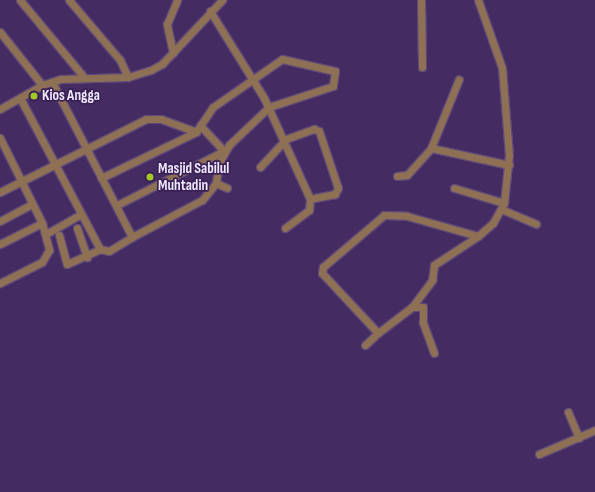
<!DOCTYPE html>
<html>
<head>
<meta charset="utf-8">
<style>
	body { margin:0 }
	#map { position:relative; width:595px; height:492px; overflow:hidden; background:#442b61; font-family:"Sofia Sans Condensed",sans-serif }
	div>[style] { position:absolute }
	.roads { filter:drop-shadow(1px 0 #5f497a) drop-shadow(-1px 0 #5f497a) drop-shadow(0 1px #5f497a) drop-shadow(0 -1px #5f497a) }
	.street>* { height:7px; margin:-3.5px; padding:0 3.5px; transform-origin:3.5px; border-radius:3.5px; background:#8e7054 }
	.dots>* { width:11px; height:11px; translate:-50% -50%; box-sizing:border-box; border:2px solid #3a2155; border-radius:50% }
	span { translate:-50% -50%; white-space:nowrap; text-align:center; line-height:1.15; -webkit-text-stroke:3.5px #3a2155; paint-order:stroke }
	.poi-label { font-size:15px; color:#efe7fb; font-weight:700 }
	.left { translate:0 -50%; text-align:left }
</style>
</head>
<body>
<div id="map">
	<div class="roads">
		<div class="street">
			<div style="left:20px;top:0;width:99px;rotate:50.3deg"></div>
			<div style="left:69px;top:0;width:79px;rotate:49.6deg"></div>
			<div style="left:120px;top:60px;width:19px;rotate:65deg"></div>
			<div style="left:421px;top:0;width:67px;rotate:89.1deg"></div>
			<div style="left:210px;top:11px;width:102px;rotate:58.2deg"></div>
			<div style="left:264px;top:98px;width:111px;rotate:65.5deg"></div>
			<div style="left:310px;top:199px;width:11px;rotate:95deg"></div>
			<div style="left:309px;top:210px;width:30px;rotate:143deg"></div>
			<div style="left:0;top:32px;width:68px;rotate:51.6deg"></div>
			<div style="left:173px;top:53px;width:30px;rotate:-102deg"></div>
			<div style="left:167px;top:24px;width:26px;rotate:-67deg"></div>
			<div style="left:20px;top:98px;width:171px;rotate:62.1deg"></div>
			<div style="left:100px;top:249px;width:9px;rotate:13deg"></div>
			<div style="left:109px;top:251px;width:27px;rotate:-31deg"></div>
			<div style="left:132px;top:237px;width:174px;rotate:-117.3deg"></div>
			<div style="left:0;top:109px;width:48px;rotate:-29.7deg"></div>
			<div style="left:42px;top:85px;width:20px;rotate:-18deg"></div>
			<div style="left:61px;top:79px;width:67px;rotate:-1.7deg"></div>
			<div style="left:128px;top:77px;width:24px;rotate:-17deg"></div>
			<div style="left:151px;top:70px;width:13px;rotate:-29deg"></div>
			<div style="left:162px;top:64px;width:88px;rotate:-46.8deg"></div>
			<div style="left:0;top:138px;width:95px;rotate:63.7deg"></div>
			<div style="left:42px;top:223px;width:28px;rotate:75deg"></div>
			<div style="left:49px;top:250px;width:14px;rotate:120deg"></div>
			<div style="left:42px;top:262px;width:47px;rotate:153.4deg"></div>
			<div style="left:431px;top:148px;width:80px;rotate:12.3deg"></div>
			<div style="left:260px;top:167px;width:38px;rotate:-47deg"></div>
			<div style="left:286px;top:139px;width:30px;rotate:-20deg"></div>
			<div style="left:314px;top:129px;width:5px;rotate:22deg"></div>
			<div style="left:319px;top:131px;width:60px;rotate:71.6deg"></div>
			<div style="left:338px;top:188px;width:7px;rotate:117deg"></div>
			<div style="left:335px;top:194px;width:25px;rotate:169deg"></div>
			<div style="left:397px;top:176px;width:10px;rotate:-6deg"></div>
			<div style="left:407px;top:175px;width:36px;rotate:-48deg"></div>
			<div style="left:431px;top:148px;width:74px;rotate:-67.9deg"></div>
			<div style="left:101px;top:178px;width:106px;rotate:-25.8deg"></div>
			<div style="left:196px;top:132px;width:30px;rotate:-56deg"></div>
			<div style="left:213px;top:107px;width:84px;rotate:-34.8deg"></div>
			<div style="left:282px;top:59px;width:54px;rotate:12.8deg"></div>
			<div style="left:335px;top:71px;width:15px;rotate:98deg"></div>
			<div style="left:333px;top:86px;width:67px;rotate:161.8deg"></div>
			<div style="left:269px;top:107px;width:55px;rotate:136.5deg"></div>
			<div style="left:229px;top:145px;width:21px;rotate:119deg"></div>
			<div style="left:219px;top:163px;width:20px;rotate:99deg"></div>
			<div style="left:216px;top:183px;width:22px;rotate:129deg"></div>
			<div style="left:202px;top:200px;width:79px;rotate:152.1deg"></div>
			<div style="left:216px;top:183px;width:12px;rotate:24deg"></div>
			<div style="left:454px;top:188px;width:52px;rotate:16.7deg"></div>
			<div style="left:0;top:192px;width:163px;rotate:-26.6deg"></div>
			<div style="left:146px;top:119px;width:15px"></div>
			<div style="left:161px;top:119px;width:37px;rotate:20deg"></div>
			<div style="left:117px;top:205px;width:120px;rotate:-26.8deg"></div>
			<div style="left:224px;top:151px;width:35px;rotate:-133deg"></div>
			<div style="left:501px;top:209px;width:38px;rotate:23deg"></div>
			<div style="left:0;top:221px;width:36px;rotate:-28deg"></div>
			<div style="left:77px;top:228px;width:31px;rotate:71deg"></div>
			<div style="left:46px;top:234px;width:40px;rotate:-29.7deg"></div>
			<div style="left:59px;top:235px;width:30px;rotate:75deg"></div>
			<div style="left:67px;top:264px;width:36px;rotate:-24deg"></div>
			<div style="left:0;top:244px;width:47px;rotate:-26.6deg"></div>
			<div style="left:378px;top:333px;width:43px;rotate:-37.4deg"></div>
			<div style="left:365px;top:345px;width:18px;rotate:-43deg"></div>
			<div style="left:378px;top:333px;width:82px;rotate:-133deg"></div>
			<div style="left:322px;top:273px;width:6px;rotate:-81deg"></div>
			<div style="left:323px;top:267px;width:80px;rotate:-40.4deg"></div>
			<div style="left:384px;top:215px;width:23px;rotate:2deg"></div>
			<div style="left:407px;top:216px;width:74px;rotate:15.7deg"></div>
			<div style="left:478px;top:236px;width:20px;rotate:-41deg"></div>
			<div style="left:493px;top:223px;width:23px;rotate:-61deg"></div>
			<div style="left:504px;top:203px;width:48px;rotate:-84.1deg"></div>
			<div style="left:509px;top:155px;width:87px;rotate:-94.6deg"></div>
			<div style="left:502px;top:68px;width:72px;rotate:-109.4deg"></div>
			<div style="left:434px;top:353px;width:33px;rotate:-110deg"></div>
			<div style="left:423px;top:322px;width:15px;rotate:-90deg"></div>
			<div style="left:423px;top:307px;width:11px;rotate:180deg"></div>
			<div style="left:412px;top:307px;width:34px;rotate:-53deg"></div>
			<div style="left:432px;top:280px;width:15px;rotate:-82deg"></div>
			<div style="left:434px;top:265px;width:53px;rotate:-33.4deg"></div>
			<div style="left:568px;top:412px;width:28px;rotate:67deg"></div>
			<div style="left:539px;top:454px;width:61px;rotate:-23.2deg"></div>
		</div>
	</div>
	<div class="dots">
		<div style="left:34px;top:96px;background:#a2c928"></div>
		<div style="left:150px;top:177px;background:#a2c928"></div>
	</div>
	<div class="poi-label">
		<span class="left" style="left:42px;top:96px">Kios Angga</span>
		<span class="left" style="left:158px;top:177px">Masjid Sabilul<br>Muhtadin</span>
	</div>
</div>
</body>
</html>
